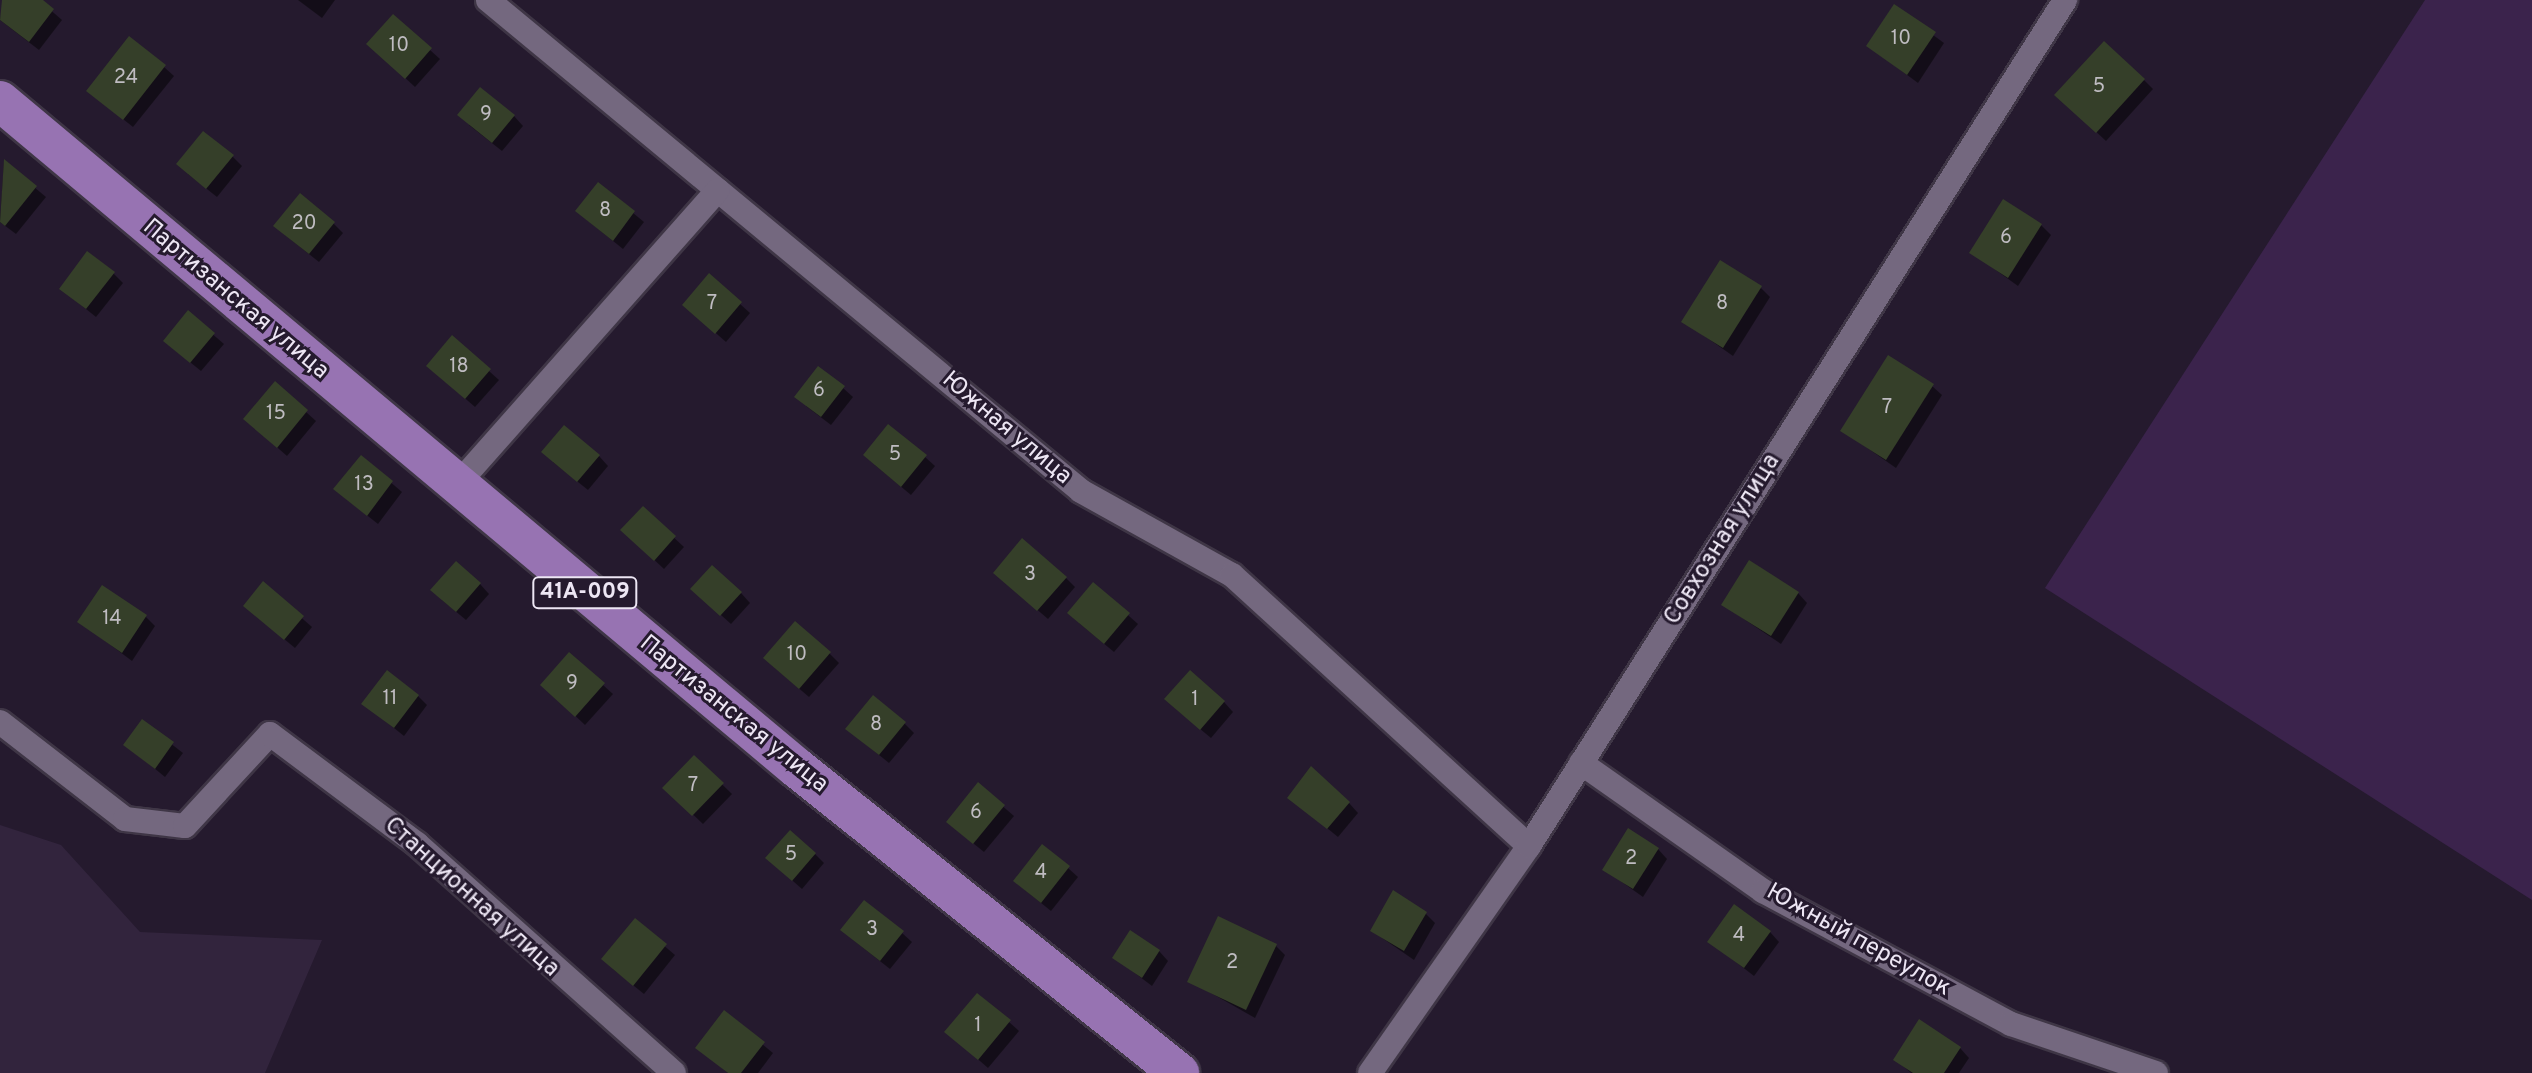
<!DOCTYPE html>
<html>
<head>
<meta charset="utf-8">
<style>
	body { margin:0 }
	#map { position:relative; width:2532px; height:1073px; overflow:hidden; background:#251a2e; font-family:Overpass,sans-serif }
	div>[style] { position:absolute }
	.built>* { inset:0; background:#32243d }
	.green>* { inset:0; background:#3b234c }
	.shadow>* { inset:0; background:#0007 }
	.building>* { inset:0; background:#353f29 }
	.roads { filter:drop-shadow(2px 0 #3f3646) drop-shadow(-2px 0 #3f3646) drop-shadow(0 2px #3f3646) drop-shadow(0 -2px #3f3646) }
	.minor>* { height:24px; margin:-12px; padding:0 12px; transform-origin:12px; border-radius:12px; background:#74687f }
	.primary>* { height:40px; margin:-20px; padding:0 20px; transform-origin:20px; border-radius:20px; background:#9773b2 }
	span { translate:-50% -50%; white-space:nowrap; text-align:center; line-height:1.15; -webkit-text-stroke:6px #251a2e; paint-order:stroke }
	.number-label { font-size:20px; color:#bfbcc1 }
	.number-label span { -webkit-text-stroke-width:0 }
	.shield-label span { padding:2px 6px; background:#251a2e; border:2px solid; border-radius:6px; -webkit-text-stroke-width:0 }
	.shield-label { font-size:22px; color:#ede6f4; font-weight:700 }
	.street-label { font-size:24px; color:#ede6f4 }
</style>
</head>
<body>
<div id="map">
	<div class="built">
		<div style="clip-path:polygon(0 825px,61px 845px,140px 932px,322px 940px,265px 1073px,0 1073px)"></div>
	</div>
	<div class="green">
		<div style="clip-path:polygon(2425px 0,2532px 0,2532px 900px,2045px 588px)"></div>
	</div>
	<div class="shadow">
		<div style="clip-path:polygon(4px 0,39px 0,62px 20px,39px 50px,0 20px)"></div>
		<div style="clip-path:polygon(298px 0,335px 0,322px 18px)"></div>
		<div style="clip-path:polygon(1895px 7px,1944px 43px,1918px 83px,1868px 46px)"></div>
		<div style="clip-path:polygon(430px 50px,440px 59px,415px 87px,378px 53px)"></div>
		<div style="clip-path:polygon(164px 67px,174px 76px,133px 127px,99px 100px)"></div>
		<div style="clip-path:polygon(2144px 80px,2153px 89px,2106px 141px,2066px 104px)"></div>
		<div style="clip-path:polygon(514px 116px,523px 126px,502px 151px,469px 125px)"></div>
		<div style="clip-path:polygon(232px 156px,242px 166px,217px 197px,188px 174px)"></div>
		<div style="clip-path:polygon(4px 162px,46px 197px,16px 234px,0 222px)"></div>
		<div style="clip-path:polygon(598px 184px,644px 222px,623px 249px,587px 220px)"></div>
		<div style="clip-path:polygon(333px 223px,343px 233px,319px 262px,285px 235px)"></div>
		<div style="clip-path:polygon(2041px 225px,2051px 235px,2018px 286px,1972px 253px)"></div>
		<div style="clip-path:polygon(113px 273px,123px 283px,96px 317px,61px 289px)"></div>
		<div style="clip-path:polygon(709px 276px,750px 313px,726px 342px,694px 314px)"></div>
		<div style="clip-path:polygon(1761px 288px,1770px 297px,1733px 356px,1683px 321px)"></div>
		<div style="clip-path:polygon(188px 313px,224px 344px,201px 371px,175px 350px)"></div>
		<div style="clip-path:polygon(452px 338px,499px 380px,475px 407px,438px 375px)"></div>
		<div style="clip-path:polygon(275px 384px,316px 421px,287px 456px,255px 428px)"></div>
		<div style="clip-path:polygon(1932px 386px,1942px 395px,1896px 468px,1843px 431px)"></div>
		<div style="clip-path:polygon(843px 388px,853px 397px,831px 425px,806px 406px)"></div>
		<div style="clip-path:polygon(599px 456px,608px 466px,588px 490px,553px 462px)"></div>
		<div style="clip-path:polygon(361px 457px,402px 492px,378px 524px,345px 498px)"></div>
		<div style="clip-path:polygon(925px 457px,935px 466px,911px 495px,875px 465px)"></div>
		<div style="clip-path:polygon(643px 509px,684px 547px,664px 569px,633px 540px)"></div>
		<div style="clip-path:polygon(1066px 578px,1075px 587px,1048px 619px,1005px 582px)"></div>
		<div style="clip-path:polygon(263px 584px,312px 627px,295px 648px,255px 615px)"></div>
		<div style="clip-path:polygon(480px 584px,489px 594px,466px 620px,442px 600px)"></div>
		<div style="clip-path:polygon(1094px 585px,1138px 624px,1114px 652px,1079px 623px)"></div>
		<div style="clip-path:polygon(741px 593px,750px 603px,731px 624px,702px 598px)"></div>
		<div style="clip-path:polygon(1798px 593px,1807px 603px,1781px 644px,1723px 605px)"></div>
		<div style="clip-path:polygon(146px 617px,155px 626px,132px 661px,80px 622px)"></div>
		<div style="clip-path:polygon(829px 653px,839px 663px,809px 697px,775px 668px)"></div>
		<div style="clip-path:polygon(603px 685px,613px 694px,585px 725px,552px 694px)"></div>
		<div style="clip-path:polygon(418px 696px,427px 705px,404px 736px,364px 704px)"></div>
		<div style="clip-path:polygon(1224px 702px,1233px 712px,1211px 738px,1176px 709px)"></div>
		<div style="clip-path:polygon(143px 722px,183px 753px,165px 777px,126px 745px)"></div>
		<div style="clip-path:polygon(904px 723px,914px 733px,889px 763px,858px 738px)"></div>
		<div style="clip-path:polygon(694px 757px,732px 794px,703px 824px,665px 788px)"></div>
		<div style="clip-path:polygon(978px 785px,1014px 816px,984px 852px,958px 831px)"></div>
		<div style="clip-path:polygon(1290px 798px,1349px 803px,1358px 813px,1338px 837px)"></div>
		<div style="clip-path:polygon(1658px 849px,1667px 859px,1643px 897px,1605px 870px)"></div>
		<div style="clip-path:polygon(815px 854px,824px 863px,802px 889px,777px 867px)"></div>
		<div style="clip-path:polygon(1068px 868px,1078px 877px,1051px 911px,1025px 890px)"></div>
		<div style="clip-path:polygon(1425px 913px,1435px 923px,1414px 960px,1372px 931px)"></div>
		<div style="clip-path:polygon(635px 921px,675px 955px,644px 994px,613px 969px)"></div>
		<div style="clip-path:polygon(1770px 932px,1779px 942px,1754px 976px,1710px 942px)"></div>
		<div style="clip-path:polygon(902px 933px,912px 942px,890px 969px,852px 939px)"></div>
		<div style="clip-path:polygon(1276px 946px,1285px 955px,1255px 1018px,1190px 981px)"></div>
		<div style="clip-path:polygon(1159px 951px,1168px 961px,1152px 986px,1115px 958px)"></div>
		<div style="clip-path:polygon(724px 1013px,773px 1053px,758px 1073px,728px 1073px,697px 1047px)"></div>
		<div style="clip-path:polygon(1009px 1022px,1019px 1031px,988px 1068px,957px 1041px)"></div>
		<div style="clip-path:polygon(1960px 1048px,1969px 1058px,1959px 1073px,1911px 1073px,1895px 1059px)"></div>
	</div>
	<div class="building">
		<div style="clip-path:polygon(2px 0,43px 0,54px 9px,29px 42px,0 20px)"></div>
		<div style="clip-path:polygon(1894px 4px,1936px 32px,1907px 75px,1866px 46px)"></div>
		<div style="clip-path:polygon(393px 14px,432px 48px,405px 79px,366px 44px)"></div>
		<div style="clip-path:polygon(129px 36px,166px 65px,123px 120px,86px 91px)"></div>
		<div style="clip-path:polygon(2104px 41px,2145px 79px,2096px 133px,2054px 95px)"></div>
		<div style="clip-path:polygon(480px 87px,515px 115px,492px 143px,457px 115px)"></div>
		<div style="clip-path:polygon(203px 131px,234px 155px,206px 189px,176px 164px)"></div>
		<div style="clip-path:polygon(4px 159px,37px 186px,5px 226px,0 222px)"></div>
		<div style="clip-path:polygon(598px 182px,635px 211px,613px 241px,575px 211px)"></div>
		<div style="clip-path:polygon(300px 193px,335px 222px,309px 254px,273px 226px)"></div>
		<div style="clip-path:polygon(2003px 199px,2042px 224px,2008px 278px,1969px 253px)"></div>
		<div style="clip-path:polygon(87px 251px,115px 272px,86px 309px,59px 289px)"></div>
		<div style="clip-path:polygon(1720px 260px,1762px 286px,1723px 348px,1681px 322px)"></div>
		<div style="clip-path:polygon(709px 273px,742px 302px,715px 334px,682px 305px)"></div>
		<div style="clip-path:polygon(188px 310px,215px 333px,190px 363px,163px 341px)"></div>
		<div style="clip-path:polygon(452px 335px,491px 369px,465px 399px,426px 366px)"></div>
		<div style="clip-path:polygon(1888px 355px,1934px 384px,1886px 460px,1840px 431px)"></div>
		<div style="clip-path:polygon(818px 366px,845px 386px,821px 417px,794px 397px)"></div>
		<div style="clip-path:polygon(275px 381px,308px 410px,277px 448px,243px 419px)"></div>
		<div style="clip-path:polygon(888px 424px,927px 455px,901px 487px,863px 455px)"></div>
		<div style="clip-path:polygon(564px 425px,600px 455px,577px 482px,541px 452px)"></div>
		<div style="clip-path:polygon(361px 455px,393px 481px,367px 516px,333px 489px)"></div>
		<div style="clip-path:polygon(643px 506px,676px 536px,654px 561px,620px 530px)"></div>
		<div style="clip-path:polygon(1022px 538px,1067px 577px,1037px 611px,993px 573px)"></div>
		<div style="clip-path:polygon(1749px 560px,1799px 592px,1771px 636px,1721px 605px)"></div>
		<div style="clip-path:polygon(456px 561px,481px 583px,456px 612px,430px 590px)"></div>
		<div style="clip-path:polygon(712px 565px,742px 592px,720px 616px,690px 589px)"></div>
		<div style="clip-path:polygon(263px 581px,304px 616px,284px 640px,243px 606px)"></div>
		<div style="clip-path:polygon(1093px 582px,1130px 613px,1104px 644px,1067px 613px)"></div>
		<div style="clip-path:polygon(102px 585px,147px 615px,122px 653px,77px 622px)"></div>
		<div style="clip-path:polygon(795px 621px,831px 652px,799px 689px,763px 658px)"></div>
		<div style="clip-path:polygon(569px 652px,605px 683px,575px 717px,540px 685px)"></div>
		<div style="clip-path:polygon(387px 670px,419px 695px,394px 728px,361px 704px)"></div>
		<div style="clip-path:polygon(1190px 670px,1225px 701px,1200px 730px,1164px 699px)"></div>
		<div style="clip-path:polygon(873px 695px,906px 722px,879px 755px,845px 729px)"></div>
		<div style="clip-path:polygon(142px 719px,174px 742px,155px 769px,123px 745px)"></div>
		<div style="clip-path:polygon(694px 755px,724px 783px,692px 816px,662px 788px)"></div>
		<div style="clip-path:polygon(1311px 766px,1350px 802px,1327px 829px,1287px 798px)"></div>
		<div style="clip-path:polygon(978px 782px,1005px 805px,973px 844px,946px 822px)"></div>
		<div style="clip-path:polygon(1628px 828px,1659px 848px,1633px 889px,1602px 870px)"></div>
		<div style="clip-path:polygon(790px 830px,816px 853px,792px 881px,765px 858px)"></div>
		<div style="clip-path:polygon(1042px 844px,1070px 866px,1041px 903px,1013px 881px)"></div>
		<div style="clip-path:polygon(1393px 890px,1427px 912px,1404px 951px,1370px 931px)"></div>
		<div style="clip-path:polygon(864px 900px,904px 931px,880px 961px,840px 930px)"></div>
		<div style="clip-path:polygon(1734px 904px,1771px 931px,1744px 968px,1707px 942px)"></div>
		<div style="clip-path:polygon(1218px 916px,1277px 944px,1246px 1010px,1187px 982px)"></div>
		<div style="clip-path:polygon(635px 918px,667px 944px,633px 986px,601px 959px)"></div>
		<div style="clip-path:polygon(1130px 930px,1160px 950px,1142px 978px,1112px 958px)"></div>
		<div style="clip-path:polygon(977px 993px,1011px 1020px,978px 1060px,944px 1032px)"></div>
		<div style="clip-path:polygon(724px 1010px,765px 1042px,741px 1073px,728px 1073px,695px 1048px)"></div>
		<div style="clip-path:polygon(1919px 1019px,1961px 1047px,1944px 1073px,1913px 1073px,1893px 1060px)"></div>
	</div>
	<div class="roads">
		<div class="minor">
			<div style="left:488px;top:0;width:770px;rotate:39.62deg"></div>
			<div style="left:1081px;top:491px;width:173px;rotate:29.1deg"></div>
			<div style="left:1232px;top:575px;width:402px;rotate:42.4deg"></div>
			<div style="left:456px;top:486px;width:395px;rotate:-48.5deg"></div>
			<div style="left:0;top:722px;width:158px;rotate:37.8deg"></div>
			<div style="left:125px;top:819px;width:60px;rotate:6.7deg"></div>
			<div style="left:185px;top:826px;width:125px;rotate:-47.3deg"></div>
			<div style="left:270px;top:734px;width:184px;rotate:36.8deg"></div>
			<div style="left:417px;top:844px;width:344px;rotate:41.7deg"></div>
			<div style="left:1581px;top:763px;width:223px;rotate:35.1deg"></div>
			<div style="left:1763px;top:891px;width:281px;rotate:28.2deg"></div>
			<div style="left:2011px;top:1024px;width:153px;rotate:18.7deg"></div>
			<div style="left:1370px;top:1073px;width:277px;rotate:-55deg"></div>
			<div style="left:1529px;top:846px;width:1002px;rotate:-57.64deg"></div>
		</div>
		<div class="primary">
			<div style="left:0;top:101px;width:1039px;rotate:39.93deg"></div>
			<div style="left:797px;top:768px;width:489px;rotate:38.6deg"></div>
		</div>
	</div>
	<div class="number-label">
		<span style="left:1901px;top:39px">10</span>
		<span style="left:399px;top:46px">10</span>
		<span style="left:126px;top:78px">24</span>
		<span style="left:2099px;top:87px">5</span>
		<span style="left:486px;top:115px">9</span>
		<span style="left:605px;top:211px">8</span>
		<span style="left:304px;top:224px">20</span>
		<span style="left:2006px;top:238px">6</span>
		<span style="left:712px;top:304px">7</span>
		<span style="left:1722px;top:304px">8</span>
		<span style="left:459px;top:367px">18</span>
		<span style="left:819px;top:391px">6</span>
		<span style="left:1887px;top:408px">7</span>
		<span style="left:276px;top:414px">15</span>
		<span style="left:895px;top:455px">5</span>
		<span style="left:364px;top:485px">13</span>
		<span style="left:1030px;top:575px">3</span>
		<span style="left:112px;top:619px">14</span>
		<span style="left:797px;top:655px">10</span>
		<span style="left:572px;top:684px">9</span>
		<span style="left:390px;top:699px">11</span>
		<span style="left:1195px;top:700px">1</span>
		<span style="left:876px;top:725px">8</span>
		<span style="left:693px;top:786px">7</span>
		<span style="left:976px;top:813px">6</span>
		<span style="left:791px;top:855px">5</span>
		<span style="left:1631px;top:859px">2</span>
		<span style="left:1041px;top:873px">4</span>
		<span style="left:872px;top:930px">3</span>
		<span style="left:1739px;top:936px">4</span>
		<span style="left:1232px;top:963px">2</span>
		<span style="left:978px;top:1026px">1</span>
	</div>
	<div class="shield-label">
		<span style="left:585px;top:593px">41А-009</span>
	</div>
	<div class="street-label">
		<span style="left:235px;top:300px;rotate:40deg">Партизанская улица</span>
		<span style="left:1006px;top:429px;rotate:40deg">Южная улица</span>
		<span style="left:1723px;top:540px;rotate:-58deg">Совхозная улица</span>
		<span style="left:733px;top:715px;rotate:39deg">Партизанская улица</span>
		<span style="left:471px;top:898px;rotate:42deg">Станционная улица</span>
		<span style="left:1858px;top:941px;rotate:29deg">Южный переулок</span>
	</div>
</div>
</body>
</html>
